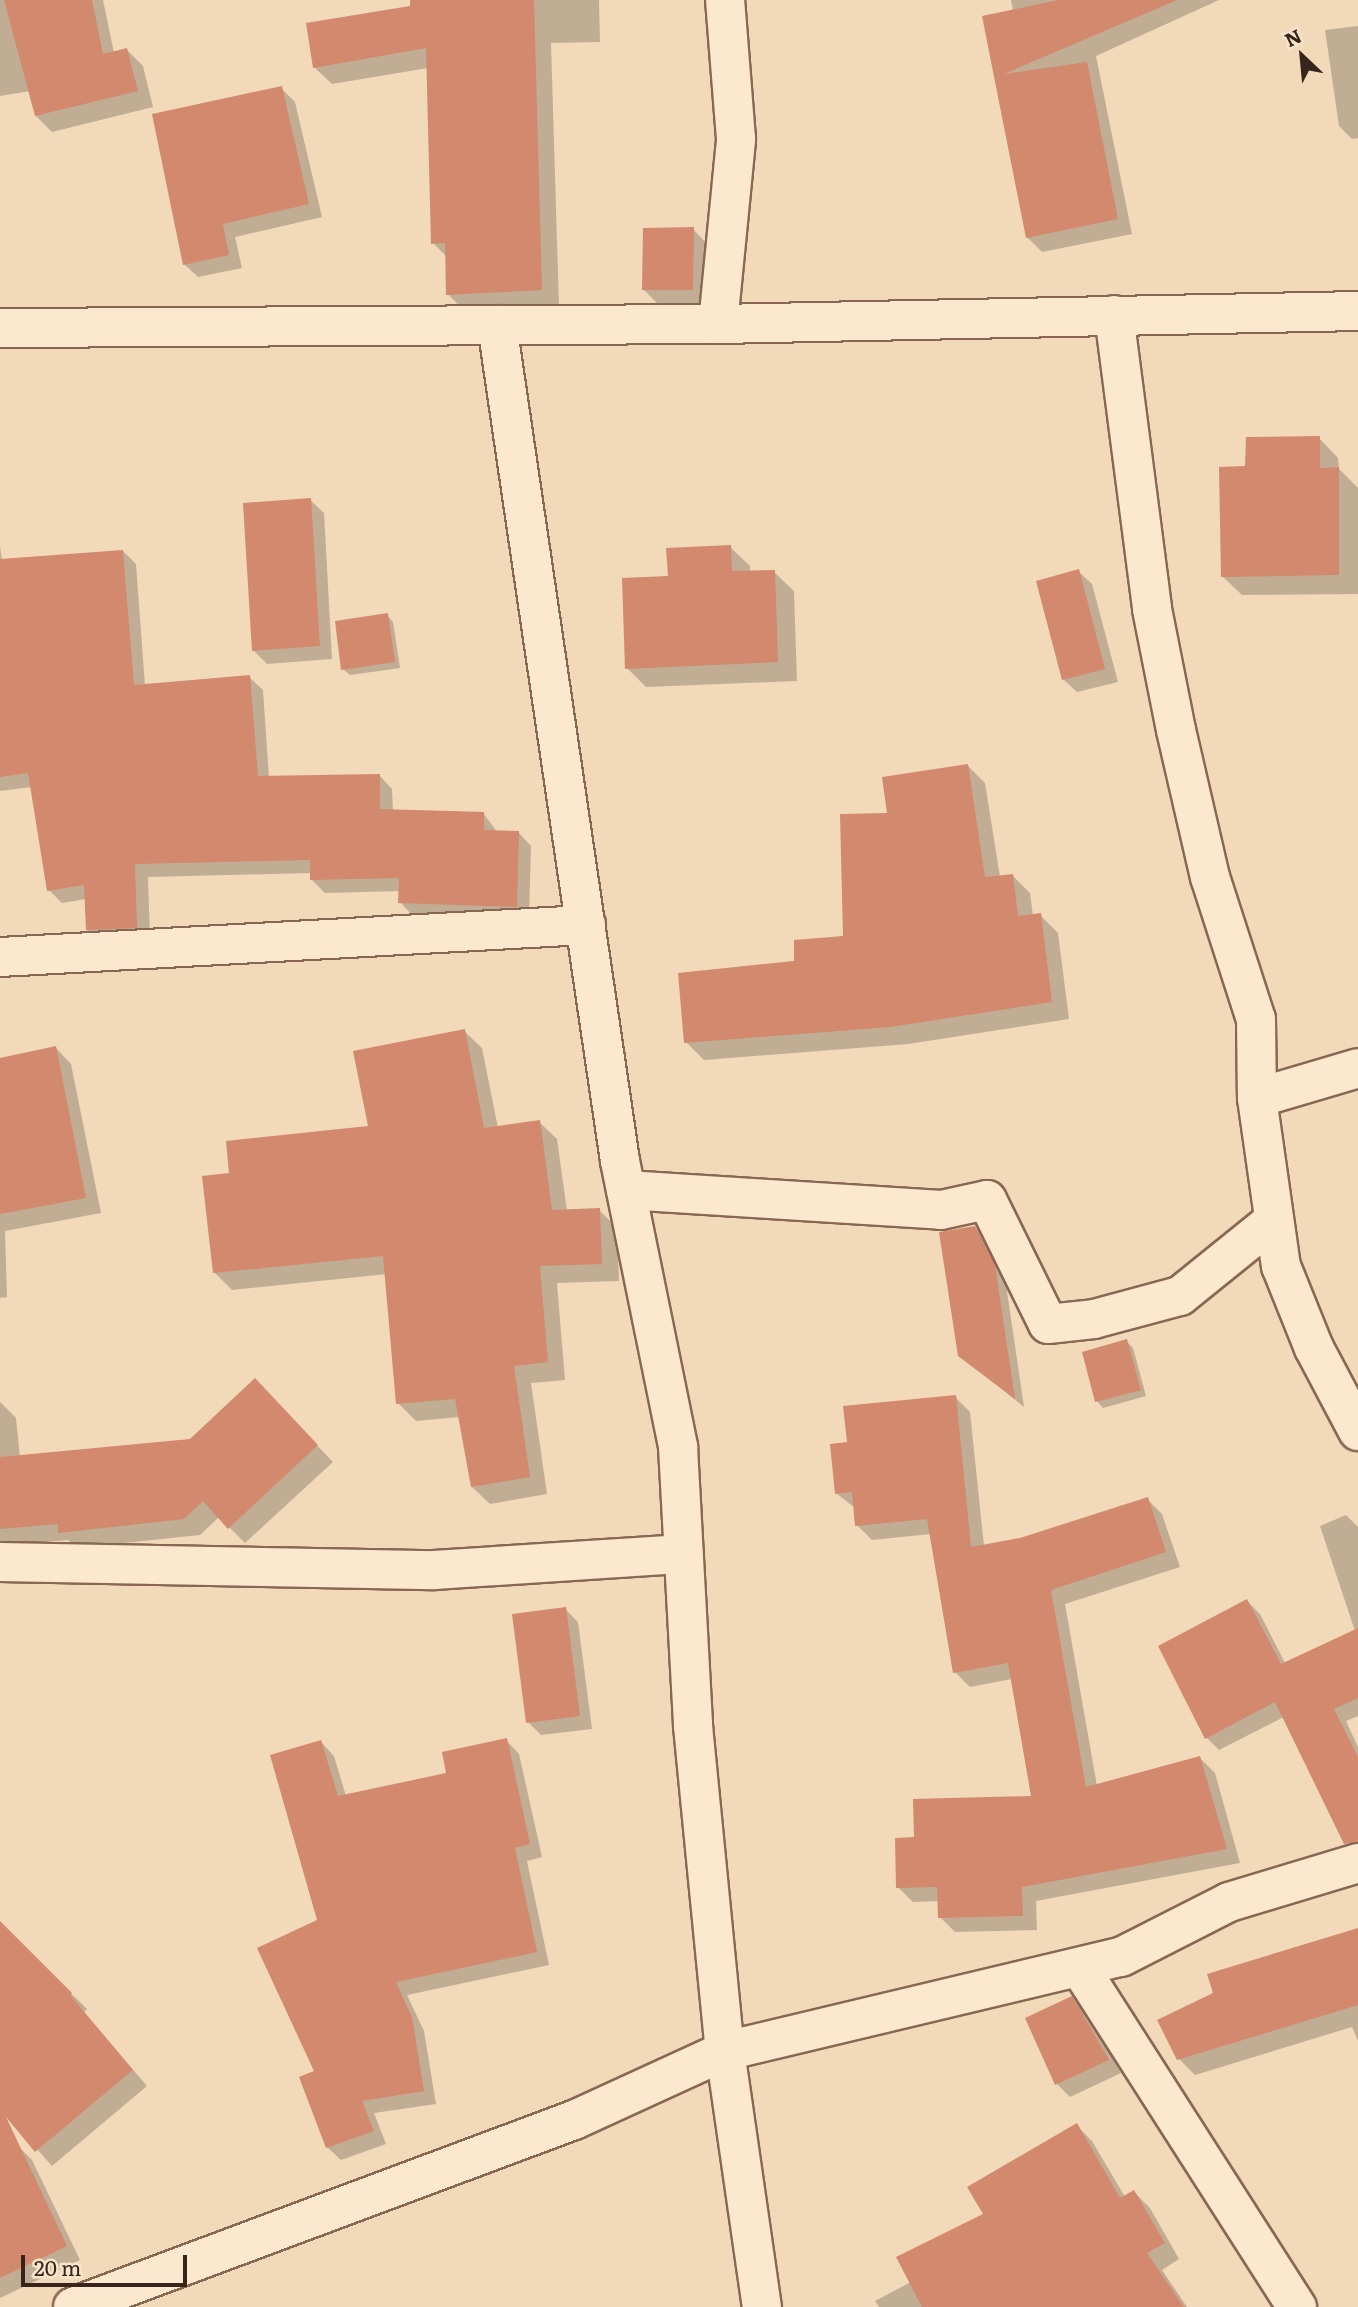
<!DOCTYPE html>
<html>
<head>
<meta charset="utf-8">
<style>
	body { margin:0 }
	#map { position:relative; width:1358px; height:2307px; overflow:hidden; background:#f1d9ba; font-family:Literata,serif }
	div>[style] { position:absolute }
	.shadow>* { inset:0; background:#0003 }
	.building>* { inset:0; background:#d2896d }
	.roads { filter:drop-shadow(2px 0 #896853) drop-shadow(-2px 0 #896853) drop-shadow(0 2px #896853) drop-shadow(0 -2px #896853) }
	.minor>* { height:38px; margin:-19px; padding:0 19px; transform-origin:19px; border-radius:19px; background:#fce8ce }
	span { translate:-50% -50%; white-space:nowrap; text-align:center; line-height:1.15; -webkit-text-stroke:6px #f8e4ca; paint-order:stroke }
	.north { position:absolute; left:1267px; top:21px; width:70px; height:70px; -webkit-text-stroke:5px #f8e4ca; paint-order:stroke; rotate:334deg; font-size:19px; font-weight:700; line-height:28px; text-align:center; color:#37241a }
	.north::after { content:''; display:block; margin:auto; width:24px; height:32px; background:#37241a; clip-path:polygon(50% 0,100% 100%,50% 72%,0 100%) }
	.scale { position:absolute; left:21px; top:2255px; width:166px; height:32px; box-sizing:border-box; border:4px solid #37241a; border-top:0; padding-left:9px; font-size:21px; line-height:24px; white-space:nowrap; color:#37241a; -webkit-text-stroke:5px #f8e4ca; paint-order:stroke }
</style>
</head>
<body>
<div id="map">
	<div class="shadow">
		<div style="clip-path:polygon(0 0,103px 0,114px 53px,127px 50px,143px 66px,153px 107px,52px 132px,36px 116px,30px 91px,0 96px)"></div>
		<div style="clip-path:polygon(412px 0,599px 0,600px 42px,551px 43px,559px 307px,465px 312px,448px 294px,447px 257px,433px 243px,428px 68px,332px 84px,314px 67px,412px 7px)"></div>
		<div style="clip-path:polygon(1011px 0,1219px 0,1096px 56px,1132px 234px,1042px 252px,1027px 237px,984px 17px,1013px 11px)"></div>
		<div style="clip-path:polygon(1358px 26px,1358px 138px,1352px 139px,1339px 126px,1325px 30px)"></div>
		<div style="clip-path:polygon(281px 88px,295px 102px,322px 217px,235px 237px,242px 268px,198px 277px,184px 264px)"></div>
		<div style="clip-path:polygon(693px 229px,706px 243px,706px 303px,657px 303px,644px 290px)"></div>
		<div style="clip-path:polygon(1319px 438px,1338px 458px,1339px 469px,1358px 488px,1358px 594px,1242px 595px,1222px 576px,1247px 468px)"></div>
		<div style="clip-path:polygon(310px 500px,324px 513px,332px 659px,267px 664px,253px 650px)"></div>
		<div style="clip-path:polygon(0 546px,2px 561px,123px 551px,136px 564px,145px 686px,249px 677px,263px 690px,269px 778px,379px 775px,392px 789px,393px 811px,484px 814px,497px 832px,518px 832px,531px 846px,529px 919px,413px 916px,400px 902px,400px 891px,325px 893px,312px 880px,312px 873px,148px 877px,150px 940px,100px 943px,87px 930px,86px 899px,62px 903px,49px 890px,32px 787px,0 791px)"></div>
		<div style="clip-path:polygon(730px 547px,750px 566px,750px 572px,774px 572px,794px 591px,797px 681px,646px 687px,627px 668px,669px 578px)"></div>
		<div style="clip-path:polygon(1078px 571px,1092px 584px,1118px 682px,1077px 692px,1063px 679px)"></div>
		<div style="clip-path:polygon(387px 615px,393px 622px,400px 668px,350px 675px,343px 669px)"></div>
		<div style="clip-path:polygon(967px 765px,985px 783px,1000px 877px,1012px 875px,1030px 893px,1033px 916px,1040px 915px,1058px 933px,1069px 1019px,908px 1044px,704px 1060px,686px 1042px,796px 963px,844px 938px,889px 814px)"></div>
		<div style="clip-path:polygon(464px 1031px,482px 1048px,498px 1128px,539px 1122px,557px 1139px,567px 1211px,599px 1210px,617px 1228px,619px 1281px,557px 1283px,565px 1380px,531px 1383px,547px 1494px,490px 1504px,472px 1487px,460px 1417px,416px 1421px,398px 1403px,387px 1274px,232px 1290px,214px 1272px,231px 1174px,370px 1127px)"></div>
		<div style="clip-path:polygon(56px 1048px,71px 1064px,101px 1213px,5px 1231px,7px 1297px,0 1298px,0 1059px)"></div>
		<div style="clip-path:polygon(975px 1227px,986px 1239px,1005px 1278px,1024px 1407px,960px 1355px)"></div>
		<div style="clip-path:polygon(1126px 1341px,1133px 1348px,1146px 1396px,1103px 1408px,1097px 1401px)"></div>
		<div style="clip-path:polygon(271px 1397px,333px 1462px,245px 1543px,219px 1517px,200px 1535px,76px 1548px,68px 1540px,0 1546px,0 1402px,16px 1418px,20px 1457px,191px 1441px)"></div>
		<div style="clip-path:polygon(955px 1397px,970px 1412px,984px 1546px,1021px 1540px,1147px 1499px,1162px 1514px,1180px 1567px,1065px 1604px,1097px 1786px,1200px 1758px,1215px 1773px,1240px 1863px,1036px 1901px,1037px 1930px,955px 1932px,940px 1917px,939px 1901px,913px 1902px,898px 1887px,916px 1839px,1033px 1798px,1012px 1679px,970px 1687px,955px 1672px,931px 1534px,872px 1540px,857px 1525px,855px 1508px,836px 1493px,849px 1444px)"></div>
		<div style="clip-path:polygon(1346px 1515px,1358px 1527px,1358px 1716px,1346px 1721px,1358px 1747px,1358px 1834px,1284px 1717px,1219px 1750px,1206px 1737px,1247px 1601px,1260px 1614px,1285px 1663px,1355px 1631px,1320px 1526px)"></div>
		<div style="clip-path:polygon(565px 1609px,578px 1622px,592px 1729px,541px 1735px,528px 1722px)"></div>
		<div style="clip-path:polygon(506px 1740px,519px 1754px,542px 1857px,527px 1861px,549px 1965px,407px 1995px,424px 2031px,436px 2104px,374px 2113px,386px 2144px,341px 2160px,327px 2147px,316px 2072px,321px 1742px,334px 1756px,346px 1796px,448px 1774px)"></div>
		<div style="clip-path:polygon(0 1924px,87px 2009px,84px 2012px,147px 2086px,52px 2166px,0 2108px)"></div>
		<div style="clip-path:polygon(1358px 1929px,1358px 2041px,1352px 2027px,1195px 2075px,1179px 2059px)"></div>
		<div style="clip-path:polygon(1072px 1998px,1085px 2011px,1121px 2073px,1070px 2097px,1057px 2084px)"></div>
		<div style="clip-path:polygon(1076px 2125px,1092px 2141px,1125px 2197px,1134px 2192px,1150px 2208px,1179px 2259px,1162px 2270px,1187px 2307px,879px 2307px,875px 2301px,911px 2282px)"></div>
		<div style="clip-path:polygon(19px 2147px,32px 2160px,80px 2260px,0 2298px,0 2156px)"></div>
	</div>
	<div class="building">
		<div style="clip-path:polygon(4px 0,92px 0,103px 54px,127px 48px,138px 91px,35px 116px)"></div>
		<div style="clip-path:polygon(410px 0,534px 0,542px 290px,446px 295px,445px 243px,431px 244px,426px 48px,313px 68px,306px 23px,410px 6px)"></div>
		<div style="clip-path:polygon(1059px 0,1177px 0,1004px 74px,1087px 62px,1118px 219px,1026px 238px,982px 16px)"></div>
		<div style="clip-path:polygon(282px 86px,309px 204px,223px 224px,229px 255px,183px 265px,152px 114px)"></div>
		<div style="clip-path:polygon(694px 227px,693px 290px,642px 290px,643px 228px)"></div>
		<div style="clip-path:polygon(1320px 436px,1320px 468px,1339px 467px,1339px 575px,1221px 577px,1219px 467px,1245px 466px,1246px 437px)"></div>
		<div style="clip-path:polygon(311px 498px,320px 646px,252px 651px,243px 503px)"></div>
		<div style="clip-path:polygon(731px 545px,732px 571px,775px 570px,778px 662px,625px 669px,622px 578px,668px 576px,666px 548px)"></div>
		<div style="clip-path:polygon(123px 550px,134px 685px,250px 675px,258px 776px,380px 774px,380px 809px,484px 812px,484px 830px,519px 831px,517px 907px,398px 903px,399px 878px,310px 880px,310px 860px,135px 864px,137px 928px,86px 930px,84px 885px,47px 891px,28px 773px,0 777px,0 559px)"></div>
		<div style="clip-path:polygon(1079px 569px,1105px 669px,1062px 680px,1036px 581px)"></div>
		<div style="clip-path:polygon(388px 613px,395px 662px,341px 670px,335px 621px)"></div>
		<div style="clip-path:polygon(968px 764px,985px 877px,1013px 874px,1018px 916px,1041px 913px,1052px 1002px,890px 1027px,684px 1043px,678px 973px,794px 961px,794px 940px,843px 936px,840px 814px,887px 813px,882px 777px)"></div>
		<div style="clip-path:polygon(465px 1029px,484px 1128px,540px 1120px,552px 1210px,600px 1208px,602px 1264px,540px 1266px,548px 1362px,514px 1366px,530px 1477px,471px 1487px,455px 1399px,396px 1404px,383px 1256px,213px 1273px,202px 1176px,229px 1173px,226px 1141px,368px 1126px,353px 1051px)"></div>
		<div style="clip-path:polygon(56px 1046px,86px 1198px,0 1214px,0 1058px)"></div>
		<div style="clip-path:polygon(975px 1226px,995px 1265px,1015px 1399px,958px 1356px,939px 1232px)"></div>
		<div style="clip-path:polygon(1127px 1339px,1141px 1390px,1095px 1402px,1082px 1352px)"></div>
		<div style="clip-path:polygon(255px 1378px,318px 1445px,228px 1529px,203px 1501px,184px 1519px,58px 1533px,58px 1524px,0 1529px,0 1457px,190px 1439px)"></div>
		<div style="clip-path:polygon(956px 1395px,971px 1547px,1020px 1538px,1148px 1497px,1166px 1552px,1051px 1590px,1086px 1787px,1200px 1756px,1227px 1849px,1022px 1887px,1023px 1916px,938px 1918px,937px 1887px,896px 1888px,895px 1838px,914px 1837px,913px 1799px,1031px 1796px,1008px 1663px,953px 1673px,927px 1519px,855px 1526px,852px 1492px,835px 1494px,830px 1444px,847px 1442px,843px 1406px)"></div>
		<div style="clip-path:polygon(1247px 1599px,1281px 1664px,1358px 1628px,1358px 1698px,1334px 1709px,1358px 1757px,1358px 1842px,1344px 1844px,1275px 1702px,1205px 1739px,1158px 1646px)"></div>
		<div style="clip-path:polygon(566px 1607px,580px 1716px,526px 1723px,512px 1614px)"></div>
		<div style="clip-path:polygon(507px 1738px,530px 1844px,515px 1848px,537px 1952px,396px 1982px,412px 2017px,424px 2091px,362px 2101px,374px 2131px,326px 2148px,299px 2077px,314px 2071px,257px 1948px,317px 1920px,270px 1755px,321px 1740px,338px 1796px,446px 1773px,442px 1752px)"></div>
		<div style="clip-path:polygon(0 1921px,72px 1993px,70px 1995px,133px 2070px,35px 2152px,6px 2117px,67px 2246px,0 2278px)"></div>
		<div style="clip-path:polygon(1358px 1928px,1358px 2005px,1177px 2060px,1157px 2020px,1213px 1993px,1207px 1974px)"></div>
		<div style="clip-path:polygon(1072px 1996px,1109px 2060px,1055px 2085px,1025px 2018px)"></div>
		<div style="clip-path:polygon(1077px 2123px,1120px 2198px,1134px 2190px,1165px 2243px,1147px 2253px,1184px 2307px,922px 2307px,896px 2257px,983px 2214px,967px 2187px)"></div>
	</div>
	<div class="roads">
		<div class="minor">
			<div style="left:1114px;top:315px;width:296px;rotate:82.6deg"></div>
			<div style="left:1152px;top:609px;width:123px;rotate:78.8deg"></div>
			<div style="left:1176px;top:730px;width:151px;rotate:77deg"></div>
			<div style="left:1210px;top:877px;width:149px;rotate:72.1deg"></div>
			<div style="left:1256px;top:1019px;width:79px;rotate:89.3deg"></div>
			<div style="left:1257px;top:1098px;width:170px;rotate:81.9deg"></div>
			<div style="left:1281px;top:1266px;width:88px;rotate:68.1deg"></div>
			<div style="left:1314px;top:1348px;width:94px;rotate:62.1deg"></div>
			<div style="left:718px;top:324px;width:186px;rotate:-84.4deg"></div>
			<div style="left:736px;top:139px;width:139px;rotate:-94.5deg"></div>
			<div style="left:497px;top:325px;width:845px;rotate:81.63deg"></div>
			<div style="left:620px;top:1161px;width:292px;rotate:78.5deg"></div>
			<div style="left:678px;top:1447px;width:279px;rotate:86.9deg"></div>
			<div style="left:693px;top:1726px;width:327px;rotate:84.4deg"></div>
			<div style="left:725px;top:2051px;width:259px;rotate:81.8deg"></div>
			<div style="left:0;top:328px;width:718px;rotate:-0.32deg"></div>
			<div style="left:718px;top:324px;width:640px;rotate:-1.16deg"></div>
			<div style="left:0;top:957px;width:587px;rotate:-3.13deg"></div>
			<div style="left:1257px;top:1098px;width:105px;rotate:-16.5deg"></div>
			<div style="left:626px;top:1190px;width:316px;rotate:3.6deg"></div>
			<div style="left:941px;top:1210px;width:47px;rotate:-12.3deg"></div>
			<div style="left:987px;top:1200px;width:138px;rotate:63.8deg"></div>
			<div style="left:1048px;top:1324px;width:46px;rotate:-6.2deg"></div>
			<div style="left:1094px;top:1319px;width:89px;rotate:-15deg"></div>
			<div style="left:1180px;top:1296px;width:119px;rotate:-38.9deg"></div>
			<div style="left:0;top:1562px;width:434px;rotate:1.1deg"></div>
			<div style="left:434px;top:1570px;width:250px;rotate:-3.7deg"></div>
			<div style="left:1080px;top:1968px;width:403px;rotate:57.4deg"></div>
			<div style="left:73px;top:2307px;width:535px;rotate:-20.47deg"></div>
			<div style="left:574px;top:2120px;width:166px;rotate:-24.6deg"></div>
			<div style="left:725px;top:2051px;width:407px;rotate:-13.4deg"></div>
			<div style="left:1121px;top:1957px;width:121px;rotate:-27deg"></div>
			<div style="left:1229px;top:1902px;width:135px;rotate:-16.8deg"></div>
		</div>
	</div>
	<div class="north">N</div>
	<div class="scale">20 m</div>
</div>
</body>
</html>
